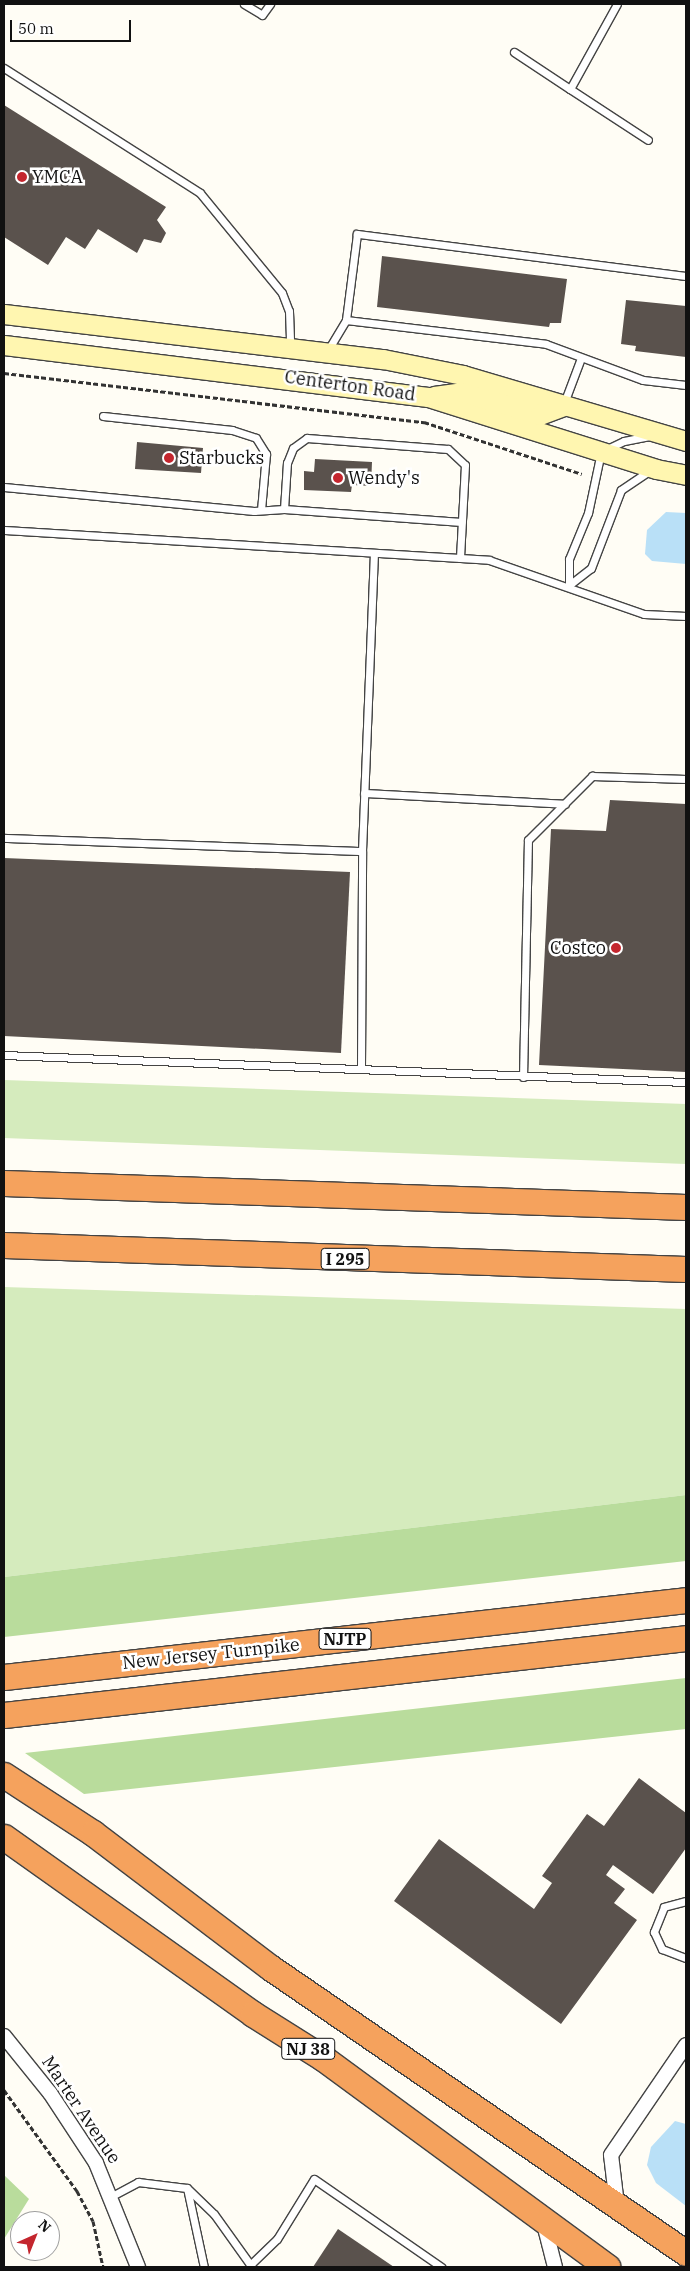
<!DOCTYPE html>
<html>
<head>
<meta charset="utf-8">
<style>
	body { margin:0 }
	#map { position:relative; width:690px; height:2271px; overflow:hidden; background:#fffdf5; font-family:"IBM Plex Serif",serif }
	div>[style] { position:absolute }
	.green>* { inset:0; background:#d5ebbd }
	.forest>* { inset:0; background:#b9dc9c }
	.water>* { inset:0; background:#b9e0f7 }
	.building>* { inset:0; background:#5a524d }
	.path>* { height:3px; margin-top:-1.5px; transform-origin:0; background:repeating-linear-gradient(90deg,#333 0 5px,transparent 0 7.5px) }
	.roads { filter:drop-shadow(1px 0 #444) drop-shadow(-1px 0 #444) drop-shadow(0 1px #444) drop-shadow(0 -1px #444) }
	.lane>* { height:7px; margin:-3.5px; padding:0 3.5px; transform-origin:3.5px; border-radius:3.5px; background:#fff }
	.street>* { height:14px; margin:-7px; padding:0 7px; transform-origin:7px; border-radius:7px; background:#fff }
	.secondary>* { height:19px; margin:-9.5px; padding:0 9.5px; transform-origin:9.5px; border-radius:9.5px; background:#fff6b0 }
	.highway>* { height:25px; margin:-12.5px; padding:0 12.5px; transform-origin:12.5px; border-radius:12.5px; background:#f5a25d }
	.dots>* { width:14px; height:14px; translate:-50% -50%; box-sizing:border-box; border:2px solid #fff; border-radius:50% }
	span { translate:-50% -50%; white-space:nowrap; text-align:center; line-height:1.15; -webkit-text-stroke:5px #fff; paint-order:stroke }
	.shield-label span { padding:1px 4px; background:#fff; border:1px solid; border-radius:4px; -webkit-text-stroke-width:0 }
	.shield-label { font-size:16px; color:#111; font-weight:700 }
	.poi-label { font-size:18px; color:#111 }
	.left { translate:0 -50%; text-align:left }
	.right { translate:-100% -50%; text-align:right }
	.street-label { font-size:18px; color:#111 }
	.frame { position:absolute; inset:0; border:5px solid #111; pointer-events:none }
	.north { position:absolute; left:10px; top:2211px; width:50px; height:50px; box-sizing:border-box; background:#fff; border:1px solid #a0a0a0; border-radius:50%; rotate:44deg; font-size:14px; font-weight:700; line-height:20px; text-align:center; color:#111 }
	.north::after { content:''; display:block; margin:auto; width:18px; height:22px; background:#c4262e; clip-path:polygon(50% 0,100% 100%,50% 72%,0 100%) }
	.scale { position:absolute; left:10px; top:20px; width:121px; height:22px; box-sizing:border-box; border:2px solid #111; border-top:0; padding-left:6px; font-size:15px; line-height:18px; white-space:nowrap; color:#111; -webkit-text-stroke:4px #fff; paint-order:stroke }
</style>
</head>
<body>
<div id="map">
	<div class="green">
		<div style="clip-path:polygon(4px 1080px,686px 1104px,686px 1164px,4px 1138px)"></div>
		<div style="clip-path:polygon(4px 1287px,686px 1309px,686px 1495px,4px 1577px)"></div>
	</div>
	<div class="forest">
		<div style="clip-path:polygon(686px 1495px,686px 1561px,4px 1637px,4px 1577px)"></div>
		<div style="clip-path:polygon(686px 1678px,686px 1729px,84px 1794px,25px 1753px)"></div>
		<div style="clip-path:polygon(4px 2175px,29px 2199px,4px 2239px)"></div>
	</div>
	<div class="water">
		<div style="clip-path:polygon(666px 512px,686px 513px,686px 564px,652px 561px,645px 554px,647px 530px)"></div>
		<div style="clip-path:polygon(675px 2121px,686px 2124px,686px 2206px,656px 2183px,647px 2165px,651px 2147px)"></div>
	</div>
	<div class="building">
		<div style="clip-path:polygon(4px 105px,166px 207px,157px 220px,166px 233px,161px 243px,144px 239px,137px 253px,98px 229px,85px 249px,66px 237px,48px 265px,4px 237px)"></div>
		<div style="clip-path:polygon(382px 256px,567px 279px,561px 323px,550px 323px,549px 327px,377px 307px)"></div>
		<div style="clip-path:polygon(626px 300px,686px 306px,686px 357px,635px 351px,636px 346px,621px 344px)"></div>
		<div style="clip-path:polygon(137px 442px,203px 448px,201px 473px,135px 469px)"></div>
		<div style="clip-path:polygon(315px 459px,372px 462px,371px 486px,352px 485px,351px 492px,304px 490px,304px 471px,314px 472px)"></div>
		<div style="clip-path:polygon(610px 800px,686px 804px,686px 1072px,539px 1065px,551px 829px,606px 831px)"></div>
		<div style="clip-path:polygon(4px 858px,350px 872px,341px 1053px,4px 1036px)"></div>
		<div style="clip-path:polygon(639px 1778px,686px 1813px,686px 1848px,653px 1894px,613px 1865px,606px 1875px,625px 1889px,614px 1903px,637px 1920px,561px 2024px,394px 1901px,439px 1839px,534px 1909px,552px 1883px,542px 1876px,587px 1814px,604px 1826px)"></div>
		<div style="clip-path:polygon(338px 2229px,394px 2267px,313px 2267px)"></div>
	</div>
	<div class="path">
		<div style="left:4px;top:373px;width:423px;rotate:6.7deg"></div>
		<div style="left:424px;top:422px;width:166px;rotate:18.2deg"></div>
		<div style="left:4px;top:2090px;width:125px;rotate:54.1deg"></div>
		<div style="left:77px;top:2191px;width:34px;rotate:62deg"></div>
		<div style="left:93px;top:2221px;width:47px;rotate:77.7deg"></div>
	</div>
	<div class="roads">
		<div class="lane">
			<div style="left:244px;top:4px;width:21px;rotate:31deg"></div>
			<div style="left:262px;top:15px;width:14px;rotate:-54deg"></div>
			<div style="left:514px;top:52px;width:67px;rotate:33.5deg"></div>
			<div style="left:570px;top:89px;width:97px;rotate:-61.1deg"></div>
			<div style="left:4px;top:68px;width:232px;rotate:32.5deg"></div>
			<div style="left:200px;top:193px;width:129px;rotate:50.6deg"></div>
			<div style="left:282px;top:293px;width:19px;rotate:69deg"></div>
			<div style="left:289px;top:311px;width:35px;rotate:88deg"></div>
			<div style="left:570px;top:89px;width:93px;rotate:33.2deg"></div>
			<div style="left:686px;top:276px;width:332px;rotate:-172.7deg"></div>
			<div style="left:357px;top:234px;width:87px;rotate:97.3deg"></div>
			<div style="left:346px;top:320px;width:201px;rotate:6.8deg"></div>
			<div style="left:546px;top:344px;width:103px;rotate:20.4deg"></div>
			<div style="left:643px;top:380px;width:43px;rotate:6.6deg"></div>
			<div style="left:328px;top:350px;width:35px;rotate:-59deg"></div>
			<div style="left:564px;top:403px;width:48px;rotate:-69.3deg"></div>
			<div style="left:103px;top:416px;width:130px;rotate:6.2deg"></div>
			<div style="left:232px;top:430px;width:25px;rotate:18deg"></div>
			<div style="left:256px;top:438px;width:19px;rotate:58deg"></div>
			<div style="left:266px;top:454px;width:56px;rotate:95.1deg"></div>
			<div style="left:649px;top:471px;width:34px;rotate:146deg"></div>
			<div style="left:621px;top:490px;width:84px;rotate:111deg"></div>
			<div style="left:591px;top:568px;width:28px;rotate:142deg"></div>
			<div style="left:569px;top:585px;width:26px;rotate:-90deg"></div>
			<div style="left:569px;top:559px;width:50px;rotate:-67.6deg"></div>
			<div style="left:588px;top:513px;width:62px;rotate:-78deg"></div>
			<div style="left:601px;top:452px;width:25px;rotate:-26deg"></div>
			<div style="left:624px;top:441px;width:26px;rotate:-11deg"></div>
			<div style="left:4px;top:487px;width:251px;rotate:5.5deg"></div>
			<div style="left:254px;top:511px;width:30px;rotate:-4deg"></div>
			<div style="left:284px;top:509px;width:178px;rotate:4.2deg"></div>
			<div style="left:284px;top:509px;width:46px;rotate:-86.3deg"></div>
			<div style="left:287px;top:463px;width:16px;rotate:-68deg"></div>
			<div style="left:293px;top:448px;width:17px;rotate:-36deg"></div>
			<div style="left:307px;top:438px;width:141px;rotate:4.5deg"></div>
			<div style="left:448px;top:449px;width:23px;rotate:43deg"></div>
			<div style="left:465px;top:465px;width:93px;rotate:93.1deg"></div>
			<div style="left:4px;top:530px;width:486px;rotate:3.5deg"></div>
			<div style="left:489px;top:560px;width:164px;rotate:19.2deg"></div>
			<div style="left:644px;top:614px;width:42px;rotate:2.7deg"></div>
			<div style="left:364px;top:793px;width:201px;rotate:3.1deg"></div>
			<div style="left:4px;top:838px;width:358px;rotate:2.1deg"></div>
			<div style="left:4px;top:1055px;width:683px;rotate:2.27deg"></div>
			<div style="left:361px;top:1067px;width:216px;rotate:-89.7deg"></div>
			<div style="left:362px;top:851px;width:298px;rotate:-87.7deg"></div>
			<div style="left:523px;top:1077px;width:237px;rotate:-88.8deg"></div>
			<div style="left:528px;top:840px;width:91px;rotate:-45deg"></div>
			<div style="left:592px;top:776px;width:94px;rotate:1.8deg"></div>
			<div style="left:686px;top:1901px;width:23px;rotate:165deg"></div>
			<div style="left:664px;top:1907px;width:27px;rotate:112deg"></div>
			<div style="left:654px;top:1932px;width:19px;rotate:65deg"></div>
			<div style="left:662px;top:1949px;width:26px;rotate:21deg"></div>
			<div style="left:187px;top:2188px;width:81px;rotate:77.9deg"></div>
			<div style="left:112px;top:2196px;width:30px;rotate:-28deg"></div>
			<div style="left:138px;top:2182px;width:49px;rotate:7deg"></div>
			<div style="left:187px;top:2188px;width:37px;rotate:44deg"></div>
			<div style="left:214px;top:2214px;width:65px;rotate:54.4deg"></div>
			<div style="left:250px;top:2265px;width:37px;rotate:-44deg"></div>
			<div style="left:277px;top:2239px;width:70px;rotate:-58.3deg"></div>
			<div style="left:314px;top:2179px;width:155px;rotate:34.7deg"></div>
		</div>
		<div class="street">
			<div style="left:4px;top:2036px;width:73px;rotate:51.1deg"></div>
			<div style="left:50px;top:2093px;width:84px;rotate:56.7deg"></div>
			<div style="left:96px;top:2163px;width:112px;rotate:68deg"></div>
			<div style="left:617px;top:2205px;width:50px;rotate:-96.8deg"></div>
			<div style="left:611px;top:2155px;width:133px;rotate:-55.7deg"></div>
			<div style="left:543px;top:2220px;width:49px;rotate:75.7deg"></div>
		</div>
		<div class="secondary">
			<div style="left:4px;top:314px;width:382px;rotate:6.8deg"></div>
			<div style="left:383px;top:359px;width:82px;rotate:11.3deg"></div>
			<div style="left:463px;top:375px;width:233px;rotate:16.5deg"></div>
			<div style="left:4px;top:345px;width:427px;rotate:7deg"></div>
			<div style="left:428px;top:397px;width:239px;rotate:17.5deg"></div>
			<div style="left:656px;top:469px;width:31px;rotate:11deg"></div>
			<div style="left:434px;top:396px;width:28px;rotate:-8deg"></div>
			<div style="left:462px;top:392px;width:81px;rotate:16.4deg"></div>
			<div style="left:540px;top:415px;width:25px;rotate:-21deg"></div>
		</div>
		<div class="highway">
			<div style="left:4px;top:1183px;width:682px;rotate:2.02deg"></div>
			<div style="left:4px;top:1245px;width:682px;rotate:2.02deg"></div>
			<div style="left:4px;top:1677px;width:686px;rotate:-6.44deg"></div>
			<div style="left:4px;top:1715px;width:686px;rotate:-6.44deg"></div>
			<div style="left:4px;top:1775px;width:106px;rotate:33.1deg"></div>
			<div style="left:93px;top:1833px;width:223px;rotate:37.2deg"></div>
			<div style="left:271px;top:1968px;width:503px;rotate:34.48deg"></div>
			<div style="left:4px;top:1837px;width:305px;rotate:35.4deg"></div>
			<div style="left:253px;top:2014px;width:83px;rotate:32.2deg"></div>
			<div style="left:323px;top:2058px;width:353px;rotate:36.3deg"></div>
		</div>
	</div>
	<div class="dots">
		<div style="left:22px;top:177px;background:#c4262e"></div>
		<div style="left:169px;top:458px;background:#c4262e"></div>
		<div style="left:338px;top:478px;background:#c4262e"></div>
		<div style="left:616px;top:948px;background:#c4262e"></div>
	</div>
	<div class="shield-label">
		<span style="left:345px;top:1259px">I 295</span>
		<span style="left:345px;top:1639px">NJTP</span>
		<span style="left:308px;top:2049px">NJ 38</span>
	</div>
	<div class="poi-label">
		<span class="left" style="left:32px;top:177px">YMCA</span>
		<span class="left" style="left:179px;top:458px">Starbucks</span>
		<span class="left" style="left:348px;top:478px">Wendy's</span>
		<span class="right" style="left:606px;top:948px">Costco</span>
	</div>
	<div class="street-label">
		<span style="left:350px;top:386px;rotate:8deg">Centerton Road</span>
		<span style="left:211px;top:1654px;rotate:-6deg">New Jersey Turnpike</span>
		<span style="left:81px;top:2110px;rotate:56deg">Marter Avenue</span>
	</div>
	<div class="frame"></div>
	<div class="north">N</div>
	<div class="scale">50 m</div>
</div>
</body>
</html>
